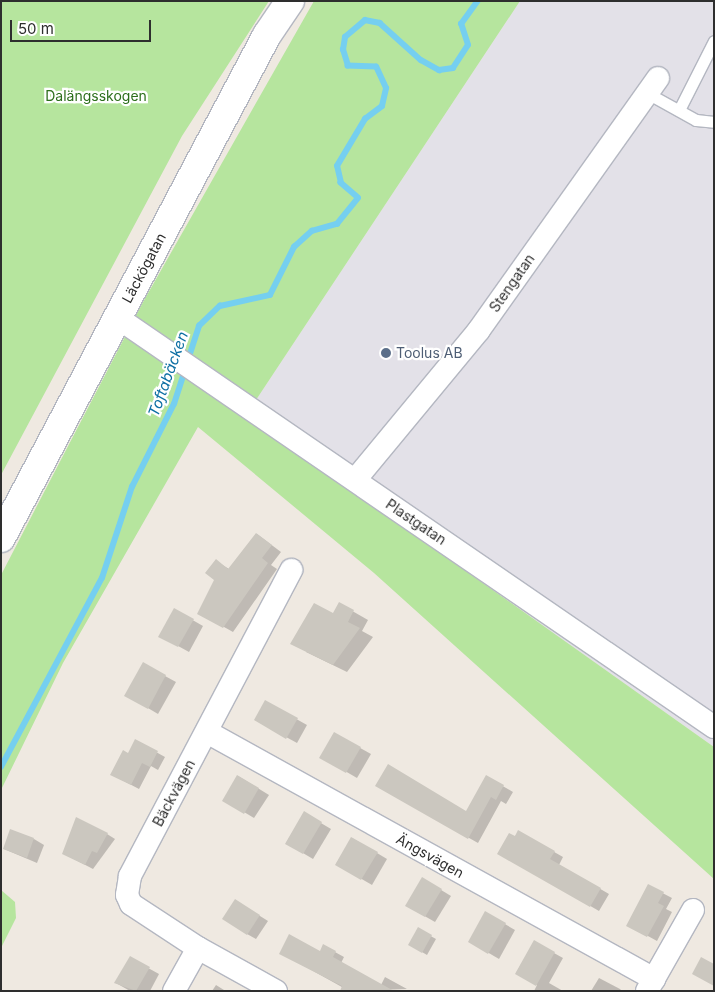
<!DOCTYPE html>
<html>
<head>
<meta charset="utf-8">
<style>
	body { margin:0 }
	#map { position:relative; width:715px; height:992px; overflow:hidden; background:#efe9e1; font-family:Inter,sans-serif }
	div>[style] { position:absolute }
	.industrial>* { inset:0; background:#e3e1e8 }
	.green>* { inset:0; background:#b6e59e }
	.shadow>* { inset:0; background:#0003 }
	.stream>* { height:5.5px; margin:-2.75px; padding:0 2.75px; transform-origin:2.75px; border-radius:2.75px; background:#75cff0 }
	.building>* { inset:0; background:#cbc7bf }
	.roads { filter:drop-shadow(1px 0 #b4b7c1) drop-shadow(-1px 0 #b4b7c1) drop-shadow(0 1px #b4b7c1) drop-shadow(0 -1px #b4b7c1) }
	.lane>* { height:11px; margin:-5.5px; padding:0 5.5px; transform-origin:5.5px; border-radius:5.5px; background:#fff }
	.street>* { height:22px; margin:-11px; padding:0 11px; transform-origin:11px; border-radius:11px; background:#fff }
	.secondary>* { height:28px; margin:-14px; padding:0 14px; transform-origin:14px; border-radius:14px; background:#fff }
	.dots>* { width:14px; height:14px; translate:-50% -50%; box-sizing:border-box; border:2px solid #fff; border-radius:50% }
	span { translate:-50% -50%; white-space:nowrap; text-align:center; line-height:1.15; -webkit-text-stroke:4.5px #fff; paint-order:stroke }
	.park-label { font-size:14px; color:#2c6e1b }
	.street-label { font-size:14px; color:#2e2e2e }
	.service-label { font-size:14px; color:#4e5e75 }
	.left { translate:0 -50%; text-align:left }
	.water-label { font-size:15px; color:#0d6fa3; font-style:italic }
	.frame { position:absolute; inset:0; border:2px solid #2e2e2e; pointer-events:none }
	.scale { position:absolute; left:10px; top:20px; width:141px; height:22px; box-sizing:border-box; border:2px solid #2e2e2e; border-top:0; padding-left:6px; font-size:15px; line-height:18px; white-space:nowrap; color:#2e2e2e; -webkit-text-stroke:4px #fff; paint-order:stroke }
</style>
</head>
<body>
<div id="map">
	<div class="industrial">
		<div style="clip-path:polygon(520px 1px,714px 1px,714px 747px,246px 415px)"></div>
	</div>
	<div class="green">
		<div style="clip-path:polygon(1px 1px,269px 1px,182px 136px,1px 475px)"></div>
		<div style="clip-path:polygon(314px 1px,520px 1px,246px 415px,714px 747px,714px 879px,374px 573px,198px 427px,63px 663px,1px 790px,1px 575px,143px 302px)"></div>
		<div style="clip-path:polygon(1px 890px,15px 902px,16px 918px,1px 948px)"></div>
	</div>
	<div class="shadow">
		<div style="clip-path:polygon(257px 534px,281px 552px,271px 565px,277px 569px,233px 632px,199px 613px,216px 580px,216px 561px,229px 569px)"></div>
		<div style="clip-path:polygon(340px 604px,368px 620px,362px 631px,373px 637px,347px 672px,306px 652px)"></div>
		<div style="clip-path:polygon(175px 610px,203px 626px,189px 652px,160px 636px)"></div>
		<div style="clip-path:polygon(143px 664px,176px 682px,158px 714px,126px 695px)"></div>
		<div style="clip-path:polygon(266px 702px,307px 725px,297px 743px,255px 720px)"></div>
		<div style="clip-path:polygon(335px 734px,371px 754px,357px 778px,321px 757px)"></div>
		<div style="clip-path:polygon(136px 741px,165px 757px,158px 770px,151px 766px,139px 789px,120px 779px)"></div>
		<div style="clip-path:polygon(238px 776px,269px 795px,254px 818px,224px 800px)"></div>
		<div style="clip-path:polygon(487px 777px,513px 792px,506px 804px,501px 801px,478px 843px,377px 786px,467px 813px)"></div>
		<div style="clip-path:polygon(304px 813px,331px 829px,313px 859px,286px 843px)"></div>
		<div style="clip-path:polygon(519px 832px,563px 857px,559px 865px,609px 894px,599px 911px,499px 853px)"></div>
		<div style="clip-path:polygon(107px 834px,115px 839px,93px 869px,72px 858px)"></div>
		<div style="clip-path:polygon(352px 838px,387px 859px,372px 885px,336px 864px)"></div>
		<div style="clip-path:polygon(34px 839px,44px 845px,37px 863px,4px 849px)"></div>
		<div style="clip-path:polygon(423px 879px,451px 896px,435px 922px,407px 906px)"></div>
		<div style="clip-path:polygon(649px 886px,672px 898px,666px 909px,672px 912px,657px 941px,637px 930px)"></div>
		<div style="clip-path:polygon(244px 906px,268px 921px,256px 939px,247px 934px)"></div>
		<div style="clip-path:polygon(486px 913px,515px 930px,499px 959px,470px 942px)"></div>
		<div style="clip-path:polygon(418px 929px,436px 939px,427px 955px,410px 945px)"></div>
		<div style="clip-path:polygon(534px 942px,563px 958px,549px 983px,563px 991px,534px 991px,537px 985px,516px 973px)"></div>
		<div style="clip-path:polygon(324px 946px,344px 957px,341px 963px,381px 985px,385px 977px,407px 989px,349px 991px,281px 953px,321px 952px)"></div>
		<div style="clip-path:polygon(130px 958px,159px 974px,150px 991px,130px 991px,116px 983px)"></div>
		<div style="clip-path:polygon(599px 978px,620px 989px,622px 991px,591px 991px)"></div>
		<div style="clip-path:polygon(216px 985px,224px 990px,226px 991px,212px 991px)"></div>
	</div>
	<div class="stream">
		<div style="left:188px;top:360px;width:36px;rotate:-72deg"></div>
		<div style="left:199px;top:326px;width:29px;rotate:-44deg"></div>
		<div style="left:220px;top:306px;width:51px;rotate:-12.4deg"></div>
		<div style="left:270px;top:295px;width:54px;rotate:-63.4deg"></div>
		<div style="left:294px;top:247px;width:24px;rotate:-42deg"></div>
		<div style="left:312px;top:231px;width:26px;rotate:-16deg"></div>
		<div style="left:337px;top:224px;width:33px;rotate:-51deg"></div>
		<div style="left:358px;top:198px;width:23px;rotate:-139deg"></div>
		<div style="left:341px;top:183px;width:17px;rotate:-103deg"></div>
		<div style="left:337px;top:166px;width:55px;rotate:-59.2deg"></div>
		<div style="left:365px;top:119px;width:21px;rotate:-37deg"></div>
		<div style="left:382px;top:106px;width:18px;rotate:-77deg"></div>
		<div style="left:386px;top:88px;width:23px;rotate:-115deg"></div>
		<div style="left:376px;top:67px;width:28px;rotate:-178deg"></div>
		<div style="left:348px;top:66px;width:17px;rotate:-107deg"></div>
		<div style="left:343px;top:50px;width:13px;rotate:-81deg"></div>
		<div style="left:345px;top:37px;width:26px;rotate:-40deg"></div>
		<div style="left:365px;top:20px;width:15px;rotate:11deg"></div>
		<div style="left:380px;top:23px;width:55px;rotate:42.1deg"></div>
		<div style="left:421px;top:60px;width:21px;rotate:29deg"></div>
		<div style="left:439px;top:70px;width:14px;rotate:-8deg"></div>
		<div style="left:453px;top:68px;width:27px;rotate:-57deg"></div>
		<div style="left:468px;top:45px;width:22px;rotate:-108deg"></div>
		<div style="left:461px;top:24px;width:29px;rotate:-54deg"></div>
		<div style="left:1px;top:767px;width:214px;rotate:-61.9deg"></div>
		<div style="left:102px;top:578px;width:96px;rotate:-71.8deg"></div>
		<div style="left:132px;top:487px;width:93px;rotate:-63.2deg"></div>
		<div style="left:174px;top:404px;width:35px;rotate:-72deg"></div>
	</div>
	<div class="building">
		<div style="clip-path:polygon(256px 533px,272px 545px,262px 558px,268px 563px,223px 628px,197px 614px,214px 580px,205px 573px,216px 559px,228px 569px)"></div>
		<div style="clip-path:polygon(339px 602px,354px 610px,348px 622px,360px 628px,333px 665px,290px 644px,314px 603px,333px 613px)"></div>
		<div style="clip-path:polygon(174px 608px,194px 619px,178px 647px,158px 637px)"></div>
		<div style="clip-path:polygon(143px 662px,166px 675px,148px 709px,124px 696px)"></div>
		<div style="clip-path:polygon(265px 700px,298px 718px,286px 739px,254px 720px)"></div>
		<div style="clip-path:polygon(334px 732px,361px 747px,346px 773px,319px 758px)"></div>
		<div style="clip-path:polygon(135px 739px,158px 751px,150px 767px,142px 763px,131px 785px,110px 775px,123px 750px,128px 753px)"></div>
		<div style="clip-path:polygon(388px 764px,466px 811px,486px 775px,504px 785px,496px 800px,491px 797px,468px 839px,375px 786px)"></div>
		<div style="clip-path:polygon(237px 775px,259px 788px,244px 814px,222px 801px)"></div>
		<div style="clip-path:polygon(304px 811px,322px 822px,303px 854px,285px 844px)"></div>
		<div style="clip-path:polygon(76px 817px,108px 833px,97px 853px,92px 851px,85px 865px,62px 854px)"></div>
		<div style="clip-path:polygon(10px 829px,34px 838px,27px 858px,3px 849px)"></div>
		<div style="clip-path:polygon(518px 830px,555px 851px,550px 859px,601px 888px,590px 907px,497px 854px,509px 833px,515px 836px)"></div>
		<div style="clip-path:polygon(351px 837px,378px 852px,361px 880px,335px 865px)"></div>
		<div style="clip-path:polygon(422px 877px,442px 889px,425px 917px,405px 906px)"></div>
		<div style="clip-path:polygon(648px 884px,664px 892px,658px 903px,664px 906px,647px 937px,626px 926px)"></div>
		<div style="clip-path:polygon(235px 899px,260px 915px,247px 935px,222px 919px)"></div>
		<div style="clip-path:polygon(485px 911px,506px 923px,488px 954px,468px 942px)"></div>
		<div style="clip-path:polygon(418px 927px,432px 935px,422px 953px,408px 945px)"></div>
		<div style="clip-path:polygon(289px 934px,320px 951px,323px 944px,336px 951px,333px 957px,394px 991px,340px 991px,342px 986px,279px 954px)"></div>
		<div style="clip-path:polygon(534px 940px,555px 952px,536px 986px,515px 974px)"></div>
		<div style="clip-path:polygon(130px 956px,150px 967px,136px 991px,114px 983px)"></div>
		<div style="clip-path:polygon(701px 957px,714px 964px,714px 986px,692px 974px)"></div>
	</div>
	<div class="roads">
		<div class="lane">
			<div style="left:647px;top:93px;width:56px;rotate:28.9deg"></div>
			<div style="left:696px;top:120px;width:18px;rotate:6deg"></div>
			<div style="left:679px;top:110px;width:77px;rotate:-63.1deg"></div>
		</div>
		<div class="street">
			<div style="left:118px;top:318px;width:723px;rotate:34.46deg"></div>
			<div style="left:355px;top:480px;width:195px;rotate:-50.4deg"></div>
			<div style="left:479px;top:330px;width:309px;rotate:-54.6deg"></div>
			<div style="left:207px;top:732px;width:511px;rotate:28.92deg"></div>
			<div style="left:198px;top:948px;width:89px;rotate:28.9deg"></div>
			<div style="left:174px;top:991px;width:49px;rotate:-60.8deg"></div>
			<div style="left:198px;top:948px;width:80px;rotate:-146.7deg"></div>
			<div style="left:131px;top:904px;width:10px;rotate:-114deg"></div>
			<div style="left:127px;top:895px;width:19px;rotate:-81deg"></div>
			<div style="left:130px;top:876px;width:346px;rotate:-62.2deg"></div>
			<div style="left:647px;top:991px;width:93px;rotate:-60.4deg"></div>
		</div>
		<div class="secondary">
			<div style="left:1px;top:538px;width:569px;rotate:-62.13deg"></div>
			<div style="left:267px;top:35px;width:41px;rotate:-55.9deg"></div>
		</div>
	</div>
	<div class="dots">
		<div style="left:386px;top:353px;background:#5c6f8a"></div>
	</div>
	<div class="park-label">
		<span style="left:96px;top:96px">Dalängsskogen</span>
	</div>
	<div class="street-label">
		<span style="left:144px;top:268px;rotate:-62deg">Läckögatan</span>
		<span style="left:512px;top:283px;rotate:-55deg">Stengatan</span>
		<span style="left:416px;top:522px;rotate:34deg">Plastgatan</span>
		<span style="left:174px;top:793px;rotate:-62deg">Bäckvägen</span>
		<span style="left:430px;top:856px;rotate:29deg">Ängsvägen</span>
	</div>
	<div class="service-label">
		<span class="left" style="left:396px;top:353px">Toolus AB</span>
	</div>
	<div class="water-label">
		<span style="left:168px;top:374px;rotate:-70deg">Toftabäcken</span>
	</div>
	<div class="frame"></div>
	<div class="scale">50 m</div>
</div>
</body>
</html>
